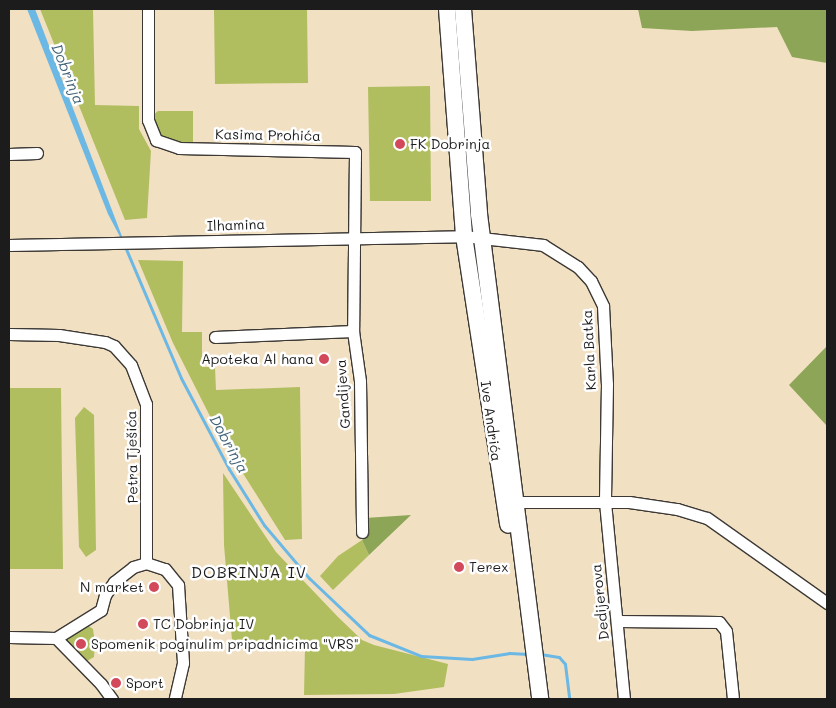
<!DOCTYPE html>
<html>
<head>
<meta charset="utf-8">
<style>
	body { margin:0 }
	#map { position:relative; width:836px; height:708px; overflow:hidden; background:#f2e0c3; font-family:Mali,sans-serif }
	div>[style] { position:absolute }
	.green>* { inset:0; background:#b1be60 }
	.forest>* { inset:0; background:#8ca556 }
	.water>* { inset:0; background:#6bb8e5 }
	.stream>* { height:3px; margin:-1.5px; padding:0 1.5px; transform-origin:1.5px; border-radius:1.5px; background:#6bb8e5 }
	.roads { filter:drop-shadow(1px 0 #3c3935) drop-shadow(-1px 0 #3c3935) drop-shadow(0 1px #3c3935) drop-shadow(0 -1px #3c3935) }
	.minor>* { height:11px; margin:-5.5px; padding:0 5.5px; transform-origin:5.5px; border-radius:5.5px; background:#fff }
	.secondary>* { height:16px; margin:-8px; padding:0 8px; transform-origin:8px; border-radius:8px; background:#fff }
	.dots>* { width:14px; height:14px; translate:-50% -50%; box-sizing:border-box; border:2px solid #fff; border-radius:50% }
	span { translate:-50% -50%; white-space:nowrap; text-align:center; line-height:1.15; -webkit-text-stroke:5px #fff; paint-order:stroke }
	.street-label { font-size:14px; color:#1c1c1c }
	.poi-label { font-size:14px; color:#1c1c1c }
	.left { translate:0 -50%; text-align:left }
	.right { translate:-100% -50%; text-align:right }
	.water-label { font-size:15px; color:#406276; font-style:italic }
	.quarter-label { font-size:16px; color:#1c1c1c; letter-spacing:1px }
	.frame { position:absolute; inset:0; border:10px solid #1c1c1c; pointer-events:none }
</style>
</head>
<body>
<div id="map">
	<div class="green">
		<div style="clip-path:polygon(40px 9px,93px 9px,95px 105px,139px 106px,139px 129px,151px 151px,147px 218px,125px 220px)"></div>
		<div style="clip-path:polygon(214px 9px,307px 9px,308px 83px,215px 84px)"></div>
		<div style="clip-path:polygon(430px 86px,431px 201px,370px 201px,368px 87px)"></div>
		<div style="clip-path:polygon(158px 111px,193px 111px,193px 144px,178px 144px,160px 137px,152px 124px,153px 115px)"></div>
		<div style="clip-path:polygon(138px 260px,183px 261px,182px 332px,202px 332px,202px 367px,215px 367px,216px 390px,300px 387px,302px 539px,285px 540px,222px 440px,173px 343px)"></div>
		<div style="clip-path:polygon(9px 388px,61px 388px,63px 569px,9px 569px)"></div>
		<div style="clip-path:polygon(84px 407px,94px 415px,96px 550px,86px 557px,79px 547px,75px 418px)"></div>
		<div style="clip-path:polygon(223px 473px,276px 552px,338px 617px,362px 640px,374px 645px,448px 664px,444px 687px,394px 694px,304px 695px,305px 645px,232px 640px,224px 545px)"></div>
		<div style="clip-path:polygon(362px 540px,369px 555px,333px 590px,320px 576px,338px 556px)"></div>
		<div style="clip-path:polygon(86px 624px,93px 629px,95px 643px,94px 657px,87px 661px,65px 640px)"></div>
	</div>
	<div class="forest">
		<div style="clip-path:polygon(638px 9px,827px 9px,827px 63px,792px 57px,777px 27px,692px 31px,642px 28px)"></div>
		<div style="clip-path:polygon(827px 346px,827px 426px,789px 385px)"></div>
		<div style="clip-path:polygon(411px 515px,369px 555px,362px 540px,366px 535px,365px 518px)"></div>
	</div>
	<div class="water">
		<div style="clip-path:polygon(27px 9px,35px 9px,128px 252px,108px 214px)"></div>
	</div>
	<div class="stream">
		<div style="left:126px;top:249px;width:140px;rotate:66.9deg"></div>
		<div style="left:181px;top:378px;width:103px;rotate:62.2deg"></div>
		<div style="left:229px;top:469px;width:66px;rotate:58deg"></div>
		<div style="left:264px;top:525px;width:70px;rotate:49.7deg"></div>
		<div style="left:309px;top:578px;width:83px;rotate:43.5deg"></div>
		<div style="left:369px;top:635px;width:56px;rotate:22deg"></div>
		<div style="left:421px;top:656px;width:51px;rotate:3.4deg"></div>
		<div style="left:472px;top:659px;width:37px;rotate:-9deg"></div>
		<div style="left:509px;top:653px;width:20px;rotate:3deg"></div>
		<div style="left:540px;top:654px;width:19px;rotate:9deg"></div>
		<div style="left:559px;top:657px;width:9px;rotate:49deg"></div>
		<div style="left:565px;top:664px;width:35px;rotate:83deg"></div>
	</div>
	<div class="roads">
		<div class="minor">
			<div style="left:148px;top:9px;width:111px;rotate:90deg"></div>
			<div style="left:148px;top:120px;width:22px;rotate:68deg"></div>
			<div style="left:156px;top:140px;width:24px;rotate:19deg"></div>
			<div style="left:179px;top:148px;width:176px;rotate:1.3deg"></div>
			<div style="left:355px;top:152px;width:179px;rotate:90.6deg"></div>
			<div style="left:9px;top:154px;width:28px;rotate:-2deg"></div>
			<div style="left:9px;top:245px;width:455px;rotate:-1.1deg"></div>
			<div style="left:464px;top:236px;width:80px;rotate:6.5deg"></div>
			<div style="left:543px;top:245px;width:41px;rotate:32.2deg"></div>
			<div style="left:578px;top:267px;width:19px;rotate:47deg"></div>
			<div style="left:591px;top:281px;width:28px;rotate:64deg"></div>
			<div style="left:603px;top:306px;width:78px;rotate:87.1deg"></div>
			<div style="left:607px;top:384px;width:118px;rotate:91deg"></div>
			<div style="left:605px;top:502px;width:198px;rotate:84.5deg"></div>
			<div style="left:9px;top:334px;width:50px;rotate:1.1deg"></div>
			<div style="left:59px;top:335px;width:47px;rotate:8.7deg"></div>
			<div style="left:105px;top:342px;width:10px;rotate:24deg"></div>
			<div style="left:114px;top:346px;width:25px;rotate:48deg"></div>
			<div style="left:131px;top:365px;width:42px;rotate:69deg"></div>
			<div style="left:146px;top:404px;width:159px;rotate:90deg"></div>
			<div style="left:215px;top:337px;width:138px;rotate:-2.5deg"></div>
			<div style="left:353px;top:331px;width:50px;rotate:82deg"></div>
			<div style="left:360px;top:381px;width:151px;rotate:89.2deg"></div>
			<div style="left:508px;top:502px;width:121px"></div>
			<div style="left:629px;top:502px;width:49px;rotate:8.3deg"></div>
			<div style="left:677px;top:509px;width:31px;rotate:17deg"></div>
			<div style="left:707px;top:518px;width:147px;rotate:35.3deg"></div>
			<div style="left:146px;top:563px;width:20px;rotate:18deg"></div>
			<div style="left:165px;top:569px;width:21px;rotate:51deg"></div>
			<div style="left:178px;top:585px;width:78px;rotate:86.3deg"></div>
			<div style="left:183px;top:663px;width:37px;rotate:103deg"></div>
			<div style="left:618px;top:621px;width:101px;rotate:0.6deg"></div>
			<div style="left:719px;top:622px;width:11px;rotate:52deg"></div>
			<div style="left:726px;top:631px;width:68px;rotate:84.1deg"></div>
			<div style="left:9px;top:637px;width:47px;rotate:1.2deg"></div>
			<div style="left:56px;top:638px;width:64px;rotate:45.6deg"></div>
			<div style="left:101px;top:684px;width:19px;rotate:54deg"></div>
			<div style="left:56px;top:638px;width:53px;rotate:-31.9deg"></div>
			<div style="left:101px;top:610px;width:16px;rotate:-75deg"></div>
			<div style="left:105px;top:595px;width:16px;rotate:-55deg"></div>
			<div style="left:114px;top:582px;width:24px;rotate:-38deg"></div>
			<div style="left:133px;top:567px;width:14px;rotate:-17deg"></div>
		</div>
		<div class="secondary">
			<div style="left:447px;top:9px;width:228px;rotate:85.7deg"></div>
			<div style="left:464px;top:236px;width:292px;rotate:81.3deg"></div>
			<div style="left:463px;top:9px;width:206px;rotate:85.5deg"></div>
			<div style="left:479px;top:214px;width:489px;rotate:82.8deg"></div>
		</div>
	</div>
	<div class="dots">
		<div style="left:400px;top:144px;background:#d1495b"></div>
		<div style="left:324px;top:359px;background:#d1495b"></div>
		<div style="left:459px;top:567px;background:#d1495b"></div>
		<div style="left:154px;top:587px;background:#d1495b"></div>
		<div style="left:143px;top:624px;background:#d1495b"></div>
		<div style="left:81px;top:644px;background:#d1495b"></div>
		<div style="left:116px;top:683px;background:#d1495b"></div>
	</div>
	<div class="street-label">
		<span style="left:268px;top:135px;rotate:1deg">Kasima Prohića</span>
		<span style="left:236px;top:225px;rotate:-2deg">Ilhamina</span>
		<span style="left:589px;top:350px;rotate:-93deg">Karla Batka</span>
		<span style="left:343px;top:394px;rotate:-94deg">Gandijeva</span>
		<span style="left:491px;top:421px;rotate:82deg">Ive Andrića</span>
		<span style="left:132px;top:457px;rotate:-91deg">Petra Tješića</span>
		<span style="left:600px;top:602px;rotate:-96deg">Dedijerova</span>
	</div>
	<div class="poi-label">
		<span class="left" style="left:410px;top:144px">FK Dobrinja</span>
		<span class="right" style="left:314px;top:359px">Apoteka Al hana</span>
		<span class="left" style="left:469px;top:567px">Terex</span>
		<span class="right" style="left:144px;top:587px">N market</span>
		<span class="left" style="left:153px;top:624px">TC Dobrinja IV</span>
		<span class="left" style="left:91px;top:644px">Spomenik poginulim pripadnicima "VRS"</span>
		<span class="left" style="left:126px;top:683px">Sport</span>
	</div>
	<div class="water-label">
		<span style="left:68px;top:74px;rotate:68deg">Dobrinja</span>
		<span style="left:229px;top:444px;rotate:61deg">Dobrinja</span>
	</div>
	<div class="quarter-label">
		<span style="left:249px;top:572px">DOBRINJA IV</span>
	</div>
	<div class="frame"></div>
</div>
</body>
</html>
